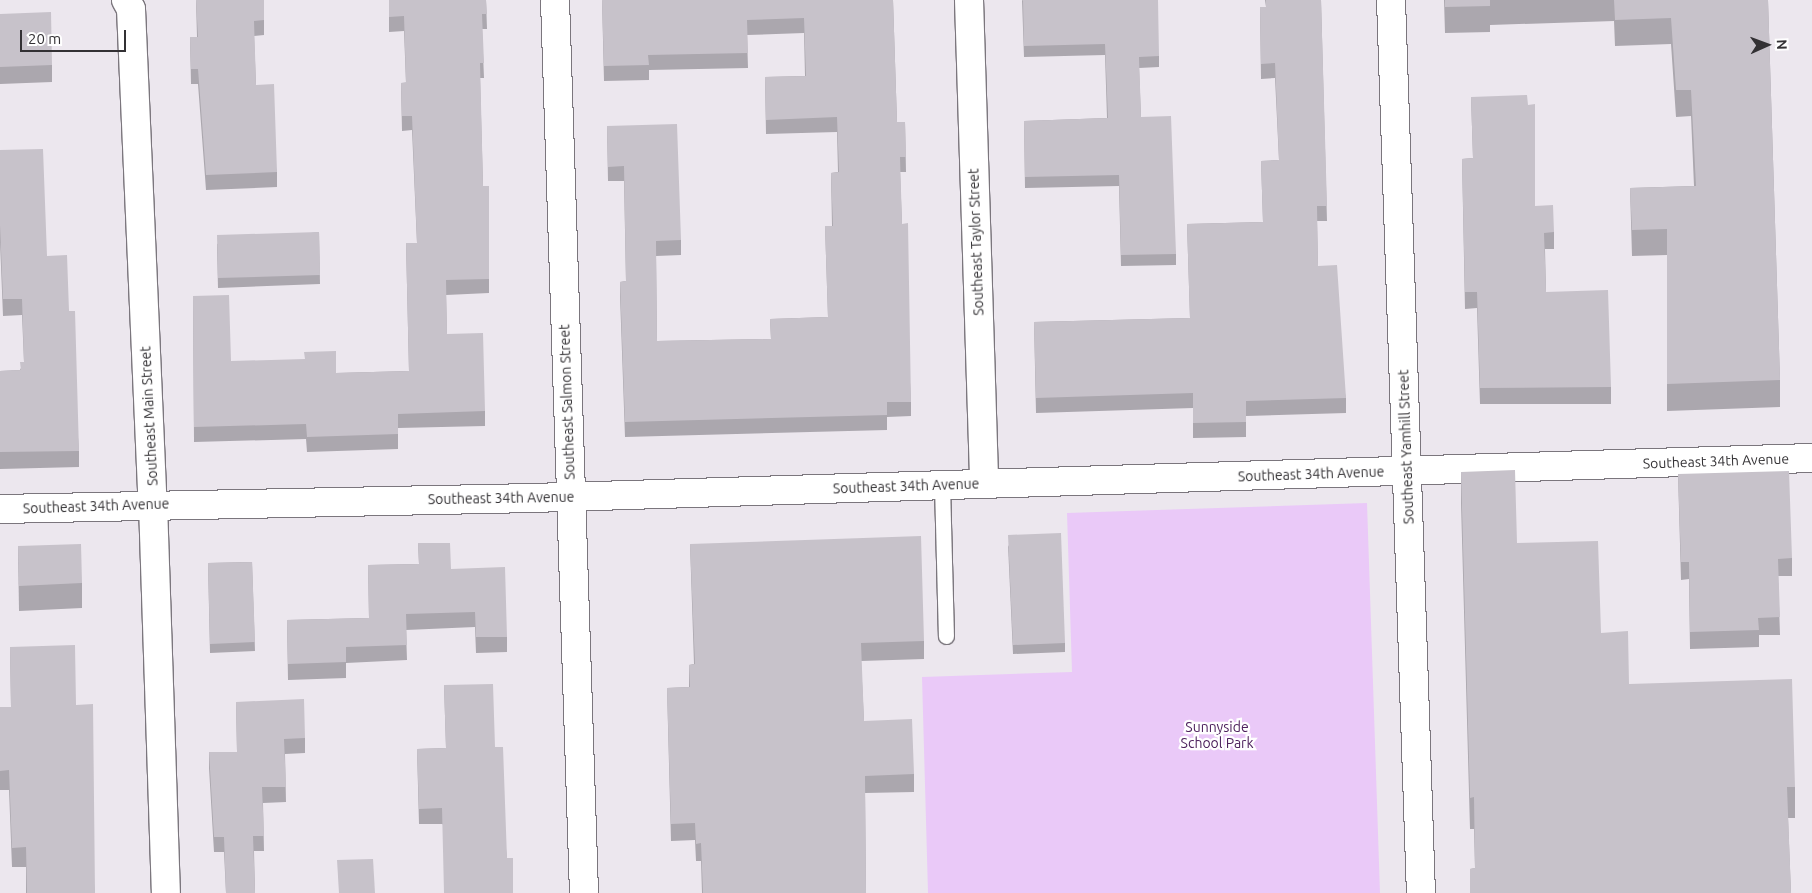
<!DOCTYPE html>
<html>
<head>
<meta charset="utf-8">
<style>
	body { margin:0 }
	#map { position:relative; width:1812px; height:893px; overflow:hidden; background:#ece7ee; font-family:Ubuntu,sans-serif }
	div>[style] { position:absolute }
	.green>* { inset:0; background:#eac9f8 }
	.roads { filter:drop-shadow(1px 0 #7b767d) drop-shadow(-1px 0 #7b767d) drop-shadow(0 1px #7b767d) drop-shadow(0 -1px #7b767d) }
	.service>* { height:15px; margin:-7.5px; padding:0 7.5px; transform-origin:7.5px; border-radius:7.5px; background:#fff }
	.minor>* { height:28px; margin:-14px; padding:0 14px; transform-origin:14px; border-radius:14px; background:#fff }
	.wall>* { inset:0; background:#aba7ae }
	.building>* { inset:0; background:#c7c2ca }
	span { translate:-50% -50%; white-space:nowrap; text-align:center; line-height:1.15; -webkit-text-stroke:4.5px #fff; paint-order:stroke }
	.street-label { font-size:14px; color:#333134 }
	.park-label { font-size:14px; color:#4e225e }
	.north { position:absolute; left:1742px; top:20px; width:50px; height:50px; -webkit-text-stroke:4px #fff; paint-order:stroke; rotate:88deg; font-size:14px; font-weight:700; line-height:20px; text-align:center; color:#333134 }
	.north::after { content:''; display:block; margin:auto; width:18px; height:22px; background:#333134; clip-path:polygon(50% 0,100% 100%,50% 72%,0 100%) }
	.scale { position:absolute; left:20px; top:30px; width:106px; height:22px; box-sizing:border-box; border:2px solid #333134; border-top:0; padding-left:6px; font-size:15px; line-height:18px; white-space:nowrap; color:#333134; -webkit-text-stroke:4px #fff; paint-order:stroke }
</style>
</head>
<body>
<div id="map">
	<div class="green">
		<div style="clip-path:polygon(1367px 503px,1380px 893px,928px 893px,922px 677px,1072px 672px,1067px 513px)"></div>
	</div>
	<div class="roads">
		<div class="service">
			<div style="left:942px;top:485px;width:151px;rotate:88.5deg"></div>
		</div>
		<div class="minor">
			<div style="left:126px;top:0;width:10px;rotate:61deg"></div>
			<div style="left:131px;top:9px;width:495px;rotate:87.5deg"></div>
			<div style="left:153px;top:504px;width:389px;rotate:88.1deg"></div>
			<div style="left:555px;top:0;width:893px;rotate:88.14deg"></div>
			<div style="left:969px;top:0;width:484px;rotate:88.2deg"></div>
			<div style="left:1391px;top:0;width:894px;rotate:88.08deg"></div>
			<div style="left:0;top:509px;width:532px;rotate:-1.18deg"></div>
			<div style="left:532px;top:498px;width:1281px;rotate:-1.79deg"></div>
		</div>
	</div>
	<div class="wall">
		<div style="clip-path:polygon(196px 0,264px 0,264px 35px,254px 36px,256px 85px,277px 172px,277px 187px,206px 190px,198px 84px,191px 84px,190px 37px,197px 37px)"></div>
		<div style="clip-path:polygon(389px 0,486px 0,487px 29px,482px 29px,484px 78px,480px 78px,483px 186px,489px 186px,489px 293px,446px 295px,447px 334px,485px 411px,485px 426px,398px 428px,398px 449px,307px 452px,306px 439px,194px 442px,193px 296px,231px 361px,336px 373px,409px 371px,406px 243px,417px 243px,412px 130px,402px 131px,401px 83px,406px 83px,404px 31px,389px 32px)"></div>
		<div style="clip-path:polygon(602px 0,893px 0,897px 122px,905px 122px,906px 172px,900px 172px,902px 224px,911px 402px,911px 416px,887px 417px,887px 430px,625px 437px,620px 296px,620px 282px,626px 281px,624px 181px,608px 181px,607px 126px,681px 240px,681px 255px,656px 256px,657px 341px,771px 339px,770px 319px,828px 317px,825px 226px,832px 226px,831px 173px,838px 172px,837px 132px,766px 134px,765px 77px,805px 76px,804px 33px,747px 35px,748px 68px,649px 70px,649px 80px,604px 81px)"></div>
		<div style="clip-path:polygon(1022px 0,1159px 56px,1159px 67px,1139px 68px,1141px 117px,1176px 254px,1176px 265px,1121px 266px,1119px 186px,1025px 188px,1024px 121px,1107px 118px,1105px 55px,1024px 57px)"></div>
		<div style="clip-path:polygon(1265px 0,1321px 0,1327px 221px,1317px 221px,1318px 266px,1346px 398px,1346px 413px,1246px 416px,1246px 437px,1193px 438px,1193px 408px,1036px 413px,1034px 322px,1190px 318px,1187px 224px,1263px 222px,1261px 161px,1279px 160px,1275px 78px,1261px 79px,1260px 7px,1266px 7px)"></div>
		<div style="clip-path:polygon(1444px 0,1768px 0,1780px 380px,1780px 407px,1667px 411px,1667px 255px,1632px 256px,1630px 188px,1694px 186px,1691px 116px,1676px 117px,1671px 44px,1615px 46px,1614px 21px,1490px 25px,1490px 32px,1445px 33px)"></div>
		<div style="clip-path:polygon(0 14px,52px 65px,52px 82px,0 84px)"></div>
		<div style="clip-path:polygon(1471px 97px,1535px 206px,1554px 232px,1554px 249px,1545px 249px,1546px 292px,1611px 387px,1611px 404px,1480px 404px,1477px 308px,1465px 309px,1462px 159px,1473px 158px)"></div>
		<div style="clip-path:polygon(0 150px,47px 256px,69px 311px,79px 451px,79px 467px,0 469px,0 371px,20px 370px,24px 362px,22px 315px,3px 316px,0 242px)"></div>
		<div style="clip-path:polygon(319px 232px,320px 284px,218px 288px,217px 244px)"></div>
		<div style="clip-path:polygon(1461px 472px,1517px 543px,1601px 633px,1629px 684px,1795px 787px,1795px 818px,1788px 818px,1791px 893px,1470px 893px,1470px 869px,1475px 868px,1474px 829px,1470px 829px,1461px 503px)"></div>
		<div style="clip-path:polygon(1678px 474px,1792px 558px,1792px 576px,1778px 576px,1780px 635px,1759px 635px,1759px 647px,1690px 649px,1689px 579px,1681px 580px)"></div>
		<div style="clip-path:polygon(418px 543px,451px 569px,507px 637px,507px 652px,476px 653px,475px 627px,406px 630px,407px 660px,346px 663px,346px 678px,288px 680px,287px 620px,369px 618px,368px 565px,419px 564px)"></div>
		<div style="clip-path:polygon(690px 544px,924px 641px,924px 659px,861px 661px,864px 721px,914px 774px,914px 792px,865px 793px,866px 893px,702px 893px,701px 861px,696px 861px,695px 840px,671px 841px,667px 688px,689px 687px,689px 665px,694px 664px)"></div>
		<div style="clip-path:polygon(1008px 545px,1065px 643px,1065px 652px,1013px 654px)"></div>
		<div style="clip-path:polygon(18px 546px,82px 583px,82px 608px,19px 611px)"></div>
		<div style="clip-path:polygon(252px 562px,255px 651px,210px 653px,208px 563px)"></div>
		<div style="clip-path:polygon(10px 647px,76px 705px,95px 893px,26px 893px,26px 867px,12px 867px,9px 790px,0 790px,0 707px,11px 707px)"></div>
		<div style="clip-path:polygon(444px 685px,495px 747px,507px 858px,442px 824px,419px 824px,417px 749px,446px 748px)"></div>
		<div style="clip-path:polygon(236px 702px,305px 738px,305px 753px,285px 754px,286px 802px,263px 803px,264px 851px,254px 851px,255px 893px,226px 893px,224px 852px,214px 852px,209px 768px,209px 752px,237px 752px)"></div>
	</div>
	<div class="building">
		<div style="clip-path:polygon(196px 0,264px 0,264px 20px,254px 21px,256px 85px,274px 84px,277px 172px,206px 175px,198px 69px,191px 69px,190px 37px,198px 37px)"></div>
		<div style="clip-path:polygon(389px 0,486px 0,487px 14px,482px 14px,484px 63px,480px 63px,483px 186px,489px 186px,489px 279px,446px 280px,447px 334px,483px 333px,485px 411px,398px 414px,398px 434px,307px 437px,306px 424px,194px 427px,193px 296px,229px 295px,231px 361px,305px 359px,304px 352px,336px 351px,336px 373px,409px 371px,406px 243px,417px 243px,412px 116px,402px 116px,401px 83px,406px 82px,404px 16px,389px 17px)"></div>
		<div style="clip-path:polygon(602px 0,893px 0,897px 122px,905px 122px,906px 157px,900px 157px,902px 224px,908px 223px,911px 402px,887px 402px,887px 415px,625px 422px,620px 282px,626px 281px,624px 166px,608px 167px,607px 126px,677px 124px,681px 240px,656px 241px,657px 341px,771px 339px,770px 319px,828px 317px,825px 226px,833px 226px,831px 173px,839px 172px,837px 117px,766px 120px,765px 77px,806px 76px,804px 18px,747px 20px,748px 53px,648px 55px,649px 65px,604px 66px)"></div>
		<div style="clip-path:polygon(1023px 0,1158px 0,1159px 56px,1139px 57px,1141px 117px,1171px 116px,1176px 254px,1121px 255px,1119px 175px,1025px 177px,1024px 121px,1108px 118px,1105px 44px,1024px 46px)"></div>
		<div style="clip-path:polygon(1266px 0,1321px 0,1327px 206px,1317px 206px,1318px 266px,1337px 265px,1346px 398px,1246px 401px,1246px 422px,1193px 423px,1193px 393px,1036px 398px,1034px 322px,1190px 318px,1187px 224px,1263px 222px,1261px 161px,1279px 160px,1275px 63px,1261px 64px,1260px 7px,1266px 7px)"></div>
		<div style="clip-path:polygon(1445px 0,1490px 0,1490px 6px,1445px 7px)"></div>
		<div style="clip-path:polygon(1614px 0,1768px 0,1780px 380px,1667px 384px,1667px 229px,1632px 230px,1630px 188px,1696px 186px,1691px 90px,1676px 90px,1671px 18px,1615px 20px)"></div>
		<div style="clip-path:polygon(51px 12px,52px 65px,0 67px,0 14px)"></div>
		<div style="clip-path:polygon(1527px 95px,1528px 105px,1535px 104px,1535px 206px,1553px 205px,1554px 232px,1544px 233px,1546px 292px,1608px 290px,1611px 387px,1480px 388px,1477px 292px,1465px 292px,1462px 159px,1473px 158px,1471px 97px)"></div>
		<div style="clip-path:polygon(43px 149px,47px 256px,67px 255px,69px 311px,75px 311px,79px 451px,0 452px,0 371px,21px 370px,20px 362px,24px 362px,22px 299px,3px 299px,0 225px,0 150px)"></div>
		<div style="clip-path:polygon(319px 232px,320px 275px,218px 278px,217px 235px)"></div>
		<div style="clip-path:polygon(1515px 470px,1517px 543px,1598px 541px,1601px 633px,1628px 631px,1629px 684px,1792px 679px,1795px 787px,1787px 787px,1791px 893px,1470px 893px,1470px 869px,1475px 868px,1474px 797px,1470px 798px,1461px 472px)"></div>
		<div style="clip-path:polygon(1789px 471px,1792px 558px,1778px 559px,1780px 617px,1758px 618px,1759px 630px,1690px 632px,1689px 562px,1681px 562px,1678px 474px)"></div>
		<div style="clip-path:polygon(1061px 533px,1065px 643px,1013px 645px,1008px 535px)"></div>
		<div style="clip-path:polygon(921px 536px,924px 641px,861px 643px,864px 721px,912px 719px,914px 774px,865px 776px,866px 893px,703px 893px,701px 843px,696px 844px,695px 823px,671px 824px,667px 688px,690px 687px,689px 665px,695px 664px,690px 544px)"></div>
		<div style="clip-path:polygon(418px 543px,450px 543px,451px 569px,505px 567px,507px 637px,476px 637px,475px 612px,406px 614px,407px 645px,346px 647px,346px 662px,288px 664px,287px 620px,369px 618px,368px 565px,419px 564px)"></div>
		<div style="clip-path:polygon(81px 544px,82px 583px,19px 586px,18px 546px)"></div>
		<div style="clip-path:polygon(252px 562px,255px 642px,210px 644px,208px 563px)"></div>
		<div style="clip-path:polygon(75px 645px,76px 705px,93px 704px,95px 893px,27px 893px,26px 847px,12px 848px,9px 770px,0 771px,0 707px,11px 707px,10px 647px)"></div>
		<div style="clip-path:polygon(493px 684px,495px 747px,503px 747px,507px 858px,513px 858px,513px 893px,444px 893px,442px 808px,419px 809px,417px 749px,446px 748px,444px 685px)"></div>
		<div style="clip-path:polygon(304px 699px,305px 738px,284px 739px,286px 787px,262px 787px,264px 836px,253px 836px,255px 893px,226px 893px,224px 837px,214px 837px,209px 752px,237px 752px,236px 702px)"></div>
		<div style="clip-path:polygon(373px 859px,375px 893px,339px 893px,337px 860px)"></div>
	</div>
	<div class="street-label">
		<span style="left:976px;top:242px;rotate:-92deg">Southeast Taylor Street</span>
		<span style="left:567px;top:402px;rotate:-92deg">Southeast Salmon Street</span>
		<span style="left:149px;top:416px;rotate:-93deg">Southeast Main Street</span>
		<span style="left:1406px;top:447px;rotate:-92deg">Southeast Yamhill Street</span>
		<span style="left:1716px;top:461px;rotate:-2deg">Southeast 34th Avenue</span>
		<span style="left:1311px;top:474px;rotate:-2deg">Southeast 34th Avenue</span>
		<span style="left:906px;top:486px;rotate:-2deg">Southeast 34th Avenue</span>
		<span style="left:501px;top:498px;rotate:-1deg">Southeast 34th Avenue</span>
		<span style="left:96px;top:506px;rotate:-2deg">Southeast 34th Avenue</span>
	</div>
	<div class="park-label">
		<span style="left:1217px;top:735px">Sunnyside<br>School Park</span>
	</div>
	<div class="north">N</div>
	<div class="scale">20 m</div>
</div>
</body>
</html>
